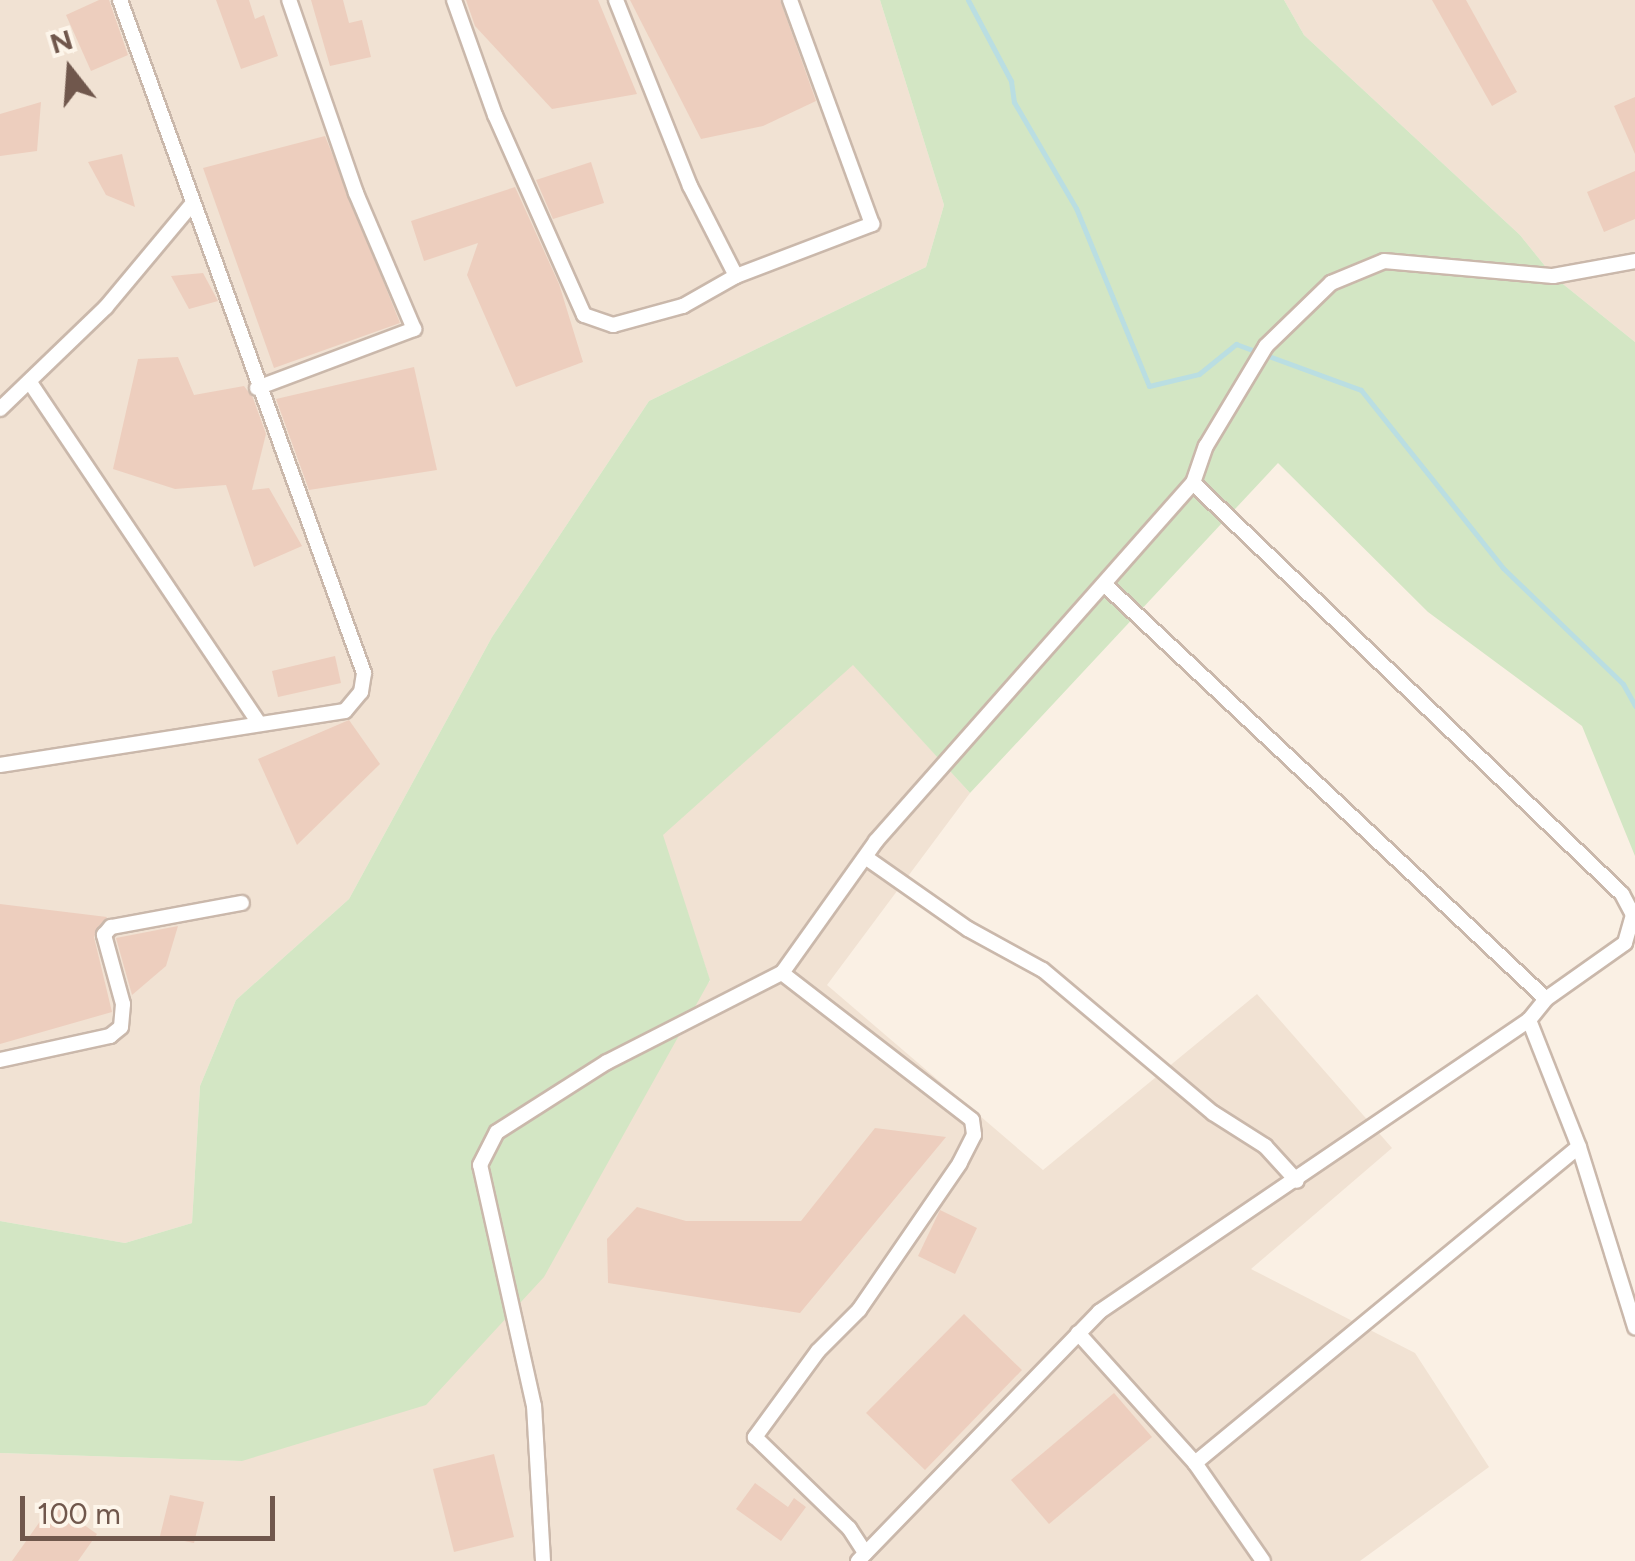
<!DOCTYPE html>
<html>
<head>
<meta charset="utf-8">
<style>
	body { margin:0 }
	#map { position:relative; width:1635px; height:1561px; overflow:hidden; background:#faf0e4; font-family:Figtree,sans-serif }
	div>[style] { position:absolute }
	.residential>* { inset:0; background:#f1e2d3 }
	.green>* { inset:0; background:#d3e6c4 }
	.stream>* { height:5px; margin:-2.5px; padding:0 2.5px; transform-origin:2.5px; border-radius:2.5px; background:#badee2 }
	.building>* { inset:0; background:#edcebe }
	.roads { filter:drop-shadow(2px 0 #cab8ab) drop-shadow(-2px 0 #cab8ab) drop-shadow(0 2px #cab8ab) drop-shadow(0 -2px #cab8ab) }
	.minor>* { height:14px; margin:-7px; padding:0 7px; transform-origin:7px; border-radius:7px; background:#fff }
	span { translate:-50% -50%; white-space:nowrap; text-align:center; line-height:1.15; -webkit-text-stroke:8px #fdf5ea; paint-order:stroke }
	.north { position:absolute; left:20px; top:20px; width:100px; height:100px; -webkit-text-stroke:8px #fdf5ea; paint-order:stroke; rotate:343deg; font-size:28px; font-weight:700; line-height:40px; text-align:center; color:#70574c }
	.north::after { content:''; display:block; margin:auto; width:35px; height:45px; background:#70574c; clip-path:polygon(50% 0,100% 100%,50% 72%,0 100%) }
	.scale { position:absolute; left:20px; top:1496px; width:255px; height:45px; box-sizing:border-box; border:5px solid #70574c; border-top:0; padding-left:12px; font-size:30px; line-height:35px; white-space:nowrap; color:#70574c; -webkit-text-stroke:8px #fdf5ea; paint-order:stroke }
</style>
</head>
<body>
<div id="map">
	<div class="residential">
		<div style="clip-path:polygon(0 0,880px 0,944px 205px,926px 267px,649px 401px,492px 637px,349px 899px,236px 1000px,200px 1086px,192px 1223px,125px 1243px,0 1221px)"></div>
		<div style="clip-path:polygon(1284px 0,1635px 0,1635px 342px,1553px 276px,1520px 235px,1304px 35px)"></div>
		<div style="clip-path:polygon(853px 664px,970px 793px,827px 985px,1043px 1170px,1257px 994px,1392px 1148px,1251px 1269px,1415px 1353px,1489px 1467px,1360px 1561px,0 1561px,0 1453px,242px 1461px,710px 981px,662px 835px)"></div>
	</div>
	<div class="green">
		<div style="clip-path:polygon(880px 0,1284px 0,1304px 35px,1520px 235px,1553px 276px,1635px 342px,1635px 856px,1582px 726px,1428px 612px,1278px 463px,970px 793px,853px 665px,663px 835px,710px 980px,544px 1277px,426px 1405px,242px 1461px,0 1453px,0 1221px,125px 1243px,192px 1223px,200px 1086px,236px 1000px,349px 899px,492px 637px,649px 401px,926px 267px,944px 205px)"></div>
	</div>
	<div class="stream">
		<div style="left:968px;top:0;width:92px;rotate:62deg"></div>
		<div style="left:1011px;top:81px;width:21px;rotate:82deg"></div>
		<div style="left:1014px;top:102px;width:123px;rotate:59.7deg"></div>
		<div style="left:1076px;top:208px;width:192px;rotate:67.7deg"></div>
		<div style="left:1149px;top:386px;width:51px;rotate:-13.5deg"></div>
		<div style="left:1199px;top:374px;width:48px;rotate:-39deg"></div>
		<div style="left:1236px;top:344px;width:133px;rotate:20.2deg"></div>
		<div style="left:1361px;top:390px;width:228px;rotate:51.4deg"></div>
		<div style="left:1503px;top:568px;width:167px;rotate:44deg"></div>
		<div style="left:1623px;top:684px;width:25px;rotate:61deg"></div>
	</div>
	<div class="building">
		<div style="clip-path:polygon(99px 0,109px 0,128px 55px,91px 71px,66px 15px)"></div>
		<div style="clip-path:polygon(216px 0,249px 0,255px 19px,264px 15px,278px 56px,241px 69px)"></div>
		<div style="clip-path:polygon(311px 0,343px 0,349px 23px,362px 20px,371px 57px,330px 66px)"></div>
		<div style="clip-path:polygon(466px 0,598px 0,637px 94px,552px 109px,475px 26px)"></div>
		<div style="clip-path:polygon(630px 0,780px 0,816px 101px,763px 126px,701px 139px)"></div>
		<div style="clip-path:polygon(1432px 0,1466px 0,1517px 92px,1492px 106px)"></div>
		<div style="clip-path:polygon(1635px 97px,1635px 154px,1614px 106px)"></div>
		<div style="clip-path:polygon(41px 102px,37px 151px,0 156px,0 114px)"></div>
		<div style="clip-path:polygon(325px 136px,400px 323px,274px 368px,203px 168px)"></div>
		<div style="clip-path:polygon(122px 154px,135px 207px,106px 195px,88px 162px)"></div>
		<div style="clip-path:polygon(591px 162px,604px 203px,553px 219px,536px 180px)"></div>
		<div style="clip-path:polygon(1635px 171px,1635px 219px,1604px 232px,1587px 192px)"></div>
		<div style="clip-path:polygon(515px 187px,559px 284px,583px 362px,516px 387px,467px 275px,478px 243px,424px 261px,411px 221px)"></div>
		<div style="clip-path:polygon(203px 273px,218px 301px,189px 309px,171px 276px)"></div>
		<div style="clip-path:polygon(178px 357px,194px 395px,244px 386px,253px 398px,266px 434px,252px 490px,269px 488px,302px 546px,254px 567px,226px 485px,175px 489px,113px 469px,138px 359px)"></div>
		<div style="clip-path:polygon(414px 367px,437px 470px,309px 490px,276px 399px)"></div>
		<div style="clip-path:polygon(335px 656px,341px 683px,278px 697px,272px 671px)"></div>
		<div style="clip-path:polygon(349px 720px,380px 764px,297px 845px,258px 759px)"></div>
		<div style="clip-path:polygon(0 904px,107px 917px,94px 937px,112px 1012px,0 1044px)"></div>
		<div style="clip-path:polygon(178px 926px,166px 966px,132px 995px,116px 938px)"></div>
		<div style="clip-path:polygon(875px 1128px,946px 1137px,800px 1313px,608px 1283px,607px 1239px,637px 1207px,686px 1221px,801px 1221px)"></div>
		<div style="clip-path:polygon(940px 1210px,977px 1228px,955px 1274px,918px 1256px)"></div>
		<div style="clip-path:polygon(964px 1314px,1022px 1370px,925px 1470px,866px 1413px)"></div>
		<div style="clip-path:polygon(1114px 1393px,1152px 1437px,1049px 1524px,1011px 1480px)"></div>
		<div style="clip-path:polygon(494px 1454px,514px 1537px,454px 1552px,433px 1469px)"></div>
		<div style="clip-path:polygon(755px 1483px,788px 1507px,794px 1498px,806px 1507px,781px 1541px,736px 1509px)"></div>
		<div style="clip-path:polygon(170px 1495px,204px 1502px,194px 1543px,160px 1536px)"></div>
		<div style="clip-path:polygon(53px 1503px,97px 1534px,78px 1561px,12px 1561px)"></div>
	</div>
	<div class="roads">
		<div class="minor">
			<div style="left:454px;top:0;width:122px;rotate:70.4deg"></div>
			<div style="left:495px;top:115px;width:219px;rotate:66deg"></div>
			<div style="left:584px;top:315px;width:31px;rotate:19deg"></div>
			<div style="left:613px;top:325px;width:73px;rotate:-15.2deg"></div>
			<div style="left:683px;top:306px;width:61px;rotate:-29.5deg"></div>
			<div style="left:736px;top:276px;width:146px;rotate:-20.9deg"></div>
			<div style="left:872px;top:224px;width:239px;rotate:-110.1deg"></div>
			<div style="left:616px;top:0;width:200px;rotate:68.3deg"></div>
			<div style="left:690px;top:186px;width:101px;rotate:62.9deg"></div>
			<div style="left:31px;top:384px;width:405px;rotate:56.1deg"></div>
			<div style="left:257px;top:388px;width:168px;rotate:-20.6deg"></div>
			<div style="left:414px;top:329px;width:148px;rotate:-113.1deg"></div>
			<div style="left:356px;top:193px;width:204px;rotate:-109.1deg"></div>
			<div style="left:0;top:409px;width:147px;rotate:-43.9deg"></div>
			<div style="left:106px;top:307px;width:134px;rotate:-50.1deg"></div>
			<div style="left:1193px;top:483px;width:594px;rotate:43.77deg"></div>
			<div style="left:1622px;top:894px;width:24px;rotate:62deg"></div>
			<div style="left:1633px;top:915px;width:29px;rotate:106deg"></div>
			<div style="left:1625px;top:943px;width:97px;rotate:144.7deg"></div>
			<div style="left:0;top:765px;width:349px;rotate:-8.9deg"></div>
			<div style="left:345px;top:711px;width:25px;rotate:-50deg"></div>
			<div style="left:361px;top:692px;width:19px;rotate:-81deg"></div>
			<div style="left:364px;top:673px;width:716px;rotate:-109.93deg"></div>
			<div style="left:868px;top:859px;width:122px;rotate:35deg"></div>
			<div style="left:968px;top:929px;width:85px;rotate:28.7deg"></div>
			<div style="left:1043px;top:970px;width:222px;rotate:40.1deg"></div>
			<div style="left:1213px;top:1113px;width:62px;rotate:32.4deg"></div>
			<div style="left:1265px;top:1146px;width:47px;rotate:47.6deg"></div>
			<div style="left:782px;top:973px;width:240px;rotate:37.7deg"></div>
			<div style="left:972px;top:1120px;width:15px;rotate:82deg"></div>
			<div style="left:974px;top:1135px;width:31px;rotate:117deg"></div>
			<div style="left:960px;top:1163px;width:178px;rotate:124.5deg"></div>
			<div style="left:859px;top:1310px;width:58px;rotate:135deg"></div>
			<div style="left:818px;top:1351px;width:107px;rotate:126.2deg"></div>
			<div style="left:755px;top:1437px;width:131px;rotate:44.1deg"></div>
			<div style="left:849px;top:1528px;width:30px;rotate:57deg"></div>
			<div style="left:1529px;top:1020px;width:136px;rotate:68.5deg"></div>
			<div style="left:1579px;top:1147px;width:189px;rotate:72.7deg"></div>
			<div style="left:0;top:1060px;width:113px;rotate:-12.3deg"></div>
			<div style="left:110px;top:1036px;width:14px;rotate:-39deg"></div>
			<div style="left:121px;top:1027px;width:23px;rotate:-85deg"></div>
			<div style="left:123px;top:1004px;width:72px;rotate:-105.4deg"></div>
			<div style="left:104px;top:935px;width:11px;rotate:-49deg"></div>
			<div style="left:111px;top:927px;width:133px;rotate:-10.4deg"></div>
			<div style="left:1078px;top:1333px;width:175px;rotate:48deg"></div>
			<div style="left:1195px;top:1463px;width:119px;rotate:55.2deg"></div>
			<div style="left:1195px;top:1463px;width:497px;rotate:-39.5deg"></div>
			<div style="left:543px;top:1561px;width:155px;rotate:-93.3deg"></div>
			<div style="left:534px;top:1406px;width:247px;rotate:-102.6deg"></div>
			<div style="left:480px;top:1165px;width:37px;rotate:-63deg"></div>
			<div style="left:497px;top:1132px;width:130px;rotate:-32.5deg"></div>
			<div style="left:607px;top:1062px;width:196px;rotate:-27deg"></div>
			<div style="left:782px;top:973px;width:162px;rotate:-54.5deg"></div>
			<div style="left:876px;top:841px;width:478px;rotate:-48.5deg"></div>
			<div style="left:1193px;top:483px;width:39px;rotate:-71deg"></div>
			<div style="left:1206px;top:446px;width:117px;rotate:-59deg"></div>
			<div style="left:1266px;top:346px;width:91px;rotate:-44.1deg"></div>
			<div style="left:1331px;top:283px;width:57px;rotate:-22.5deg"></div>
			<div style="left:1384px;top:261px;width:170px;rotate:5.1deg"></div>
			<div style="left:1553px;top:276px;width:83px;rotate:-10.4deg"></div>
			<div style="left:858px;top:1561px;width:347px;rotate:-45.9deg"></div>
			<div style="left:1099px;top:1312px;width:520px;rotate:-34.18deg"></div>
			<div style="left:1529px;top:1020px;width:27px;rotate:-51deg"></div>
			<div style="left:1546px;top:999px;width:606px;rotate:-136.8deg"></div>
		</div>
	</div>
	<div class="north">N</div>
	<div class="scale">100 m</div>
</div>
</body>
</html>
